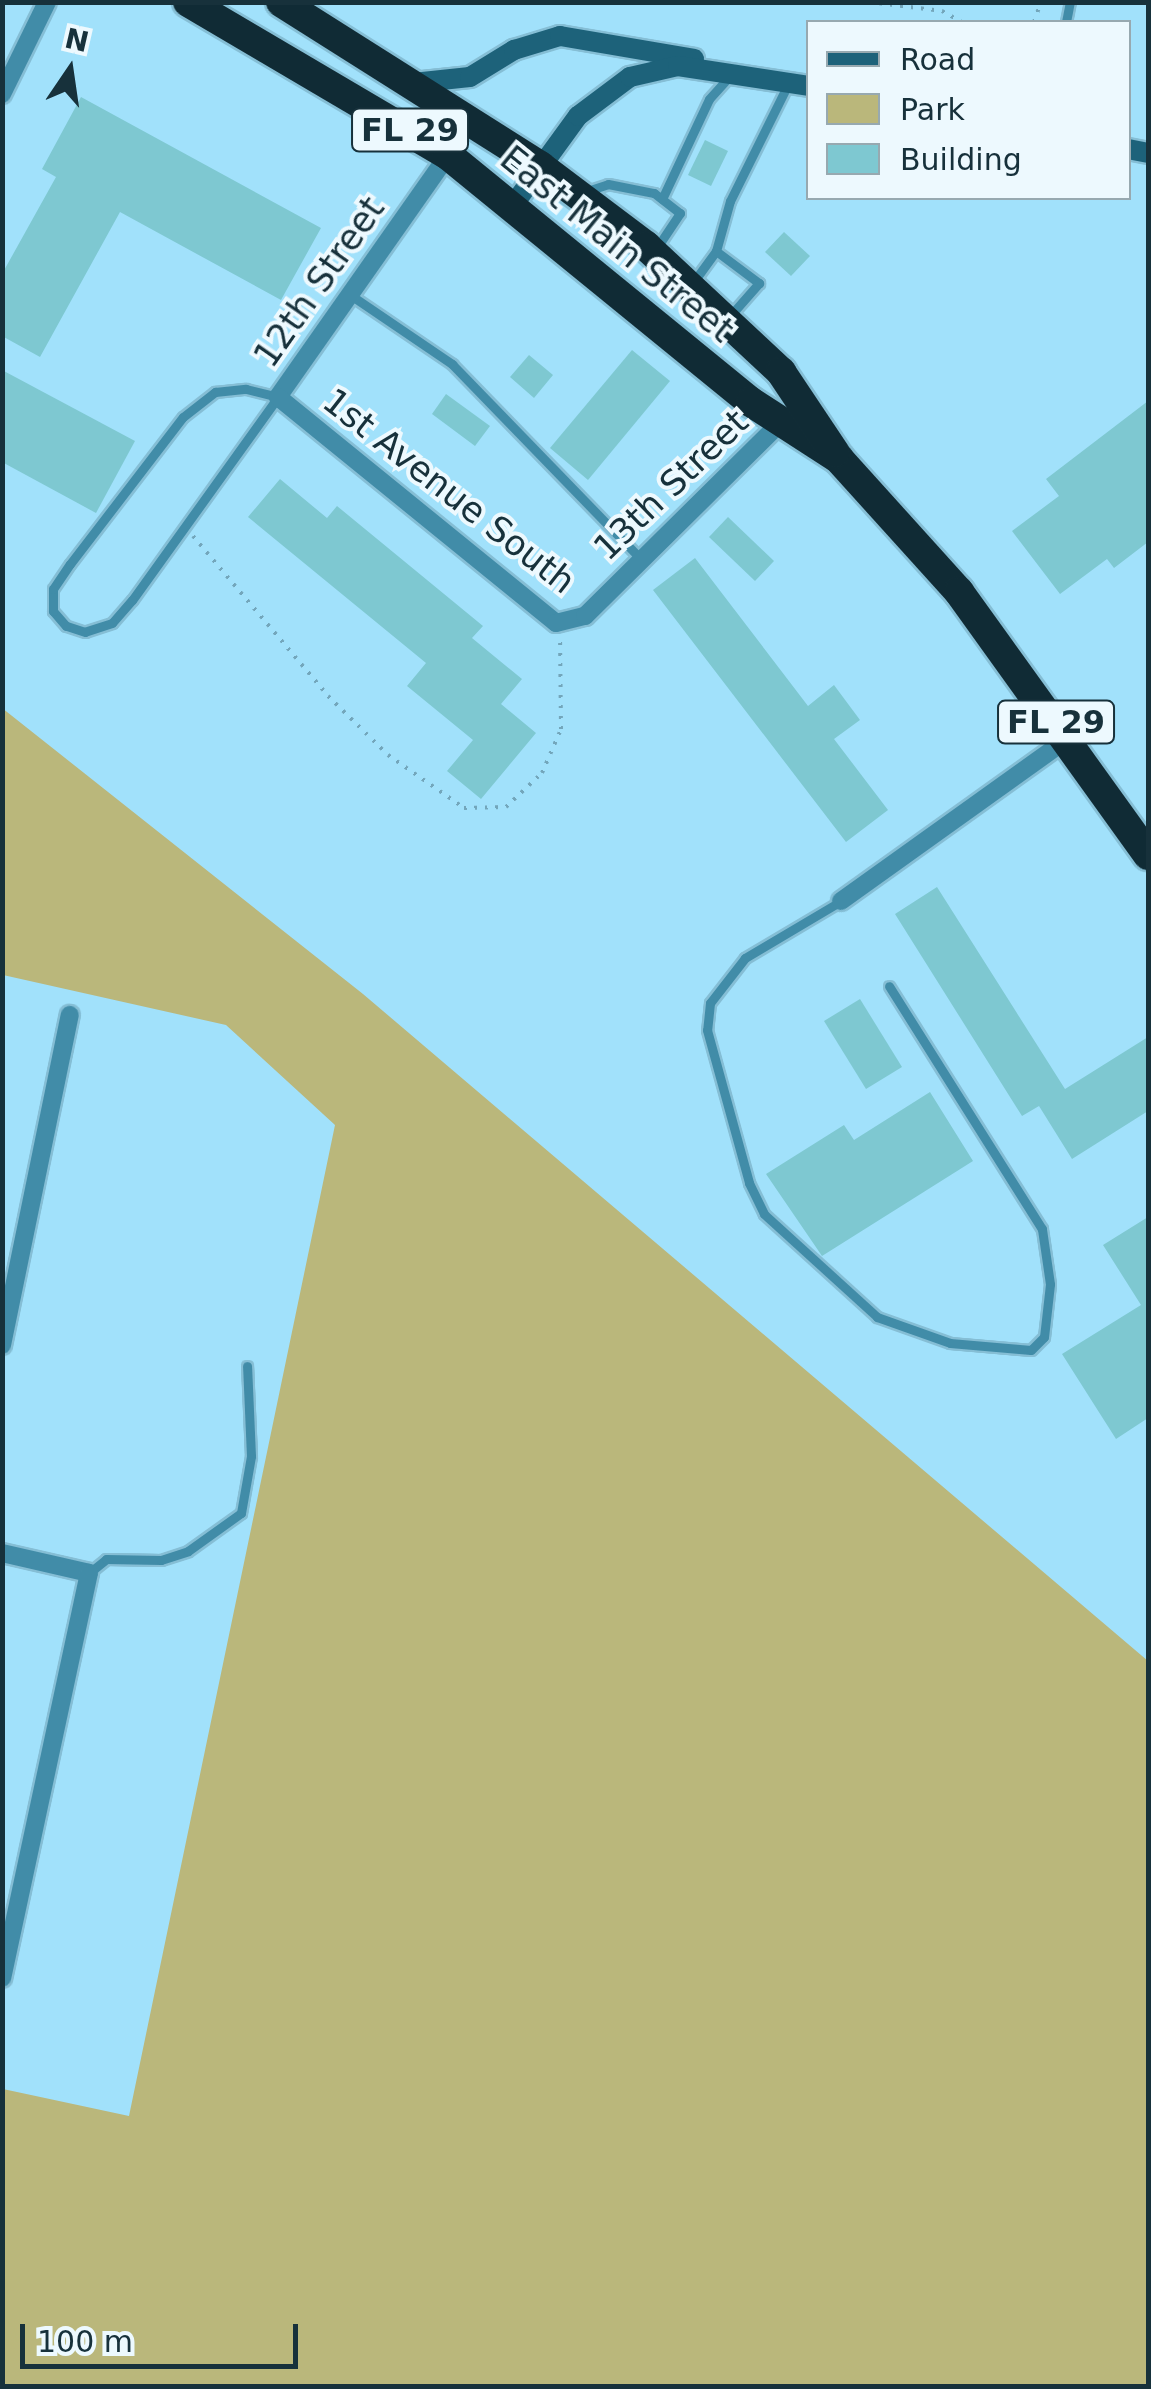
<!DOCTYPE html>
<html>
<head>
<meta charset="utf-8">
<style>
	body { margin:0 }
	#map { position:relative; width:1151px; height:2389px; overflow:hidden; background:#a1e1fb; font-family:"DejaVu Sans",sans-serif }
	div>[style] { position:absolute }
	.green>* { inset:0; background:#bab77b }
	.building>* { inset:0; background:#7ec8d1 }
	.path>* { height:4px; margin-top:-2px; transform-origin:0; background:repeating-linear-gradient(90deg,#73a6bb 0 2.5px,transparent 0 10.5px) }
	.roads { filter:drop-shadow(2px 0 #85bed5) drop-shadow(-2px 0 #85bed5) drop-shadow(0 2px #85bed5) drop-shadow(0 -2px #85bed5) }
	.lane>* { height:9px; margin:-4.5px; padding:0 4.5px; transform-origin:4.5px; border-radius:4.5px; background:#418ca8 }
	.street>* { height:18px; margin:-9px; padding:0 9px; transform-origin:9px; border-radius:9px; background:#418ca8 }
	.secondary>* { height:20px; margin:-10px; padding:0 10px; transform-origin:10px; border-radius:10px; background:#1d627a }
	.highway>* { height:30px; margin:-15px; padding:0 15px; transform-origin:15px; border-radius:15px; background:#102b35 }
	span { translate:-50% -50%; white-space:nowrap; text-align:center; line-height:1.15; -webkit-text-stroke:8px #edf9fe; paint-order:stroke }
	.shield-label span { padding:2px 8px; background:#edf9fe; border:2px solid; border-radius:8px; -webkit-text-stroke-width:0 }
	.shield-label { font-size:32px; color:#17313b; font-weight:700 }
	.street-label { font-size:35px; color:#17313b }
	.frame { position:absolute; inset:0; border:5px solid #17313b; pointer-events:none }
	.legend { position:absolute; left:806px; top:20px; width:325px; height:180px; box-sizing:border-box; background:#edf9fe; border:2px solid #97a9b0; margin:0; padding:12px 18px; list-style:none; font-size:30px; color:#17313b }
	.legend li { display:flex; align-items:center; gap:20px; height:50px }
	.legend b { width:50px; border:2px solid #97a9b0 }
	.north { position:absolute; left:20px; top:20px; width:100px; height:100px; -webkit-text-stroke:8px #edf9fe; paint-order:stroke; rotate:13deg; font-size:28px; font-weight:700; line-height:40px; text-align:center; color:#17313b }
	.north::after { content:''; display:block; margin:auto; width:35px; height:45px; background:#17313b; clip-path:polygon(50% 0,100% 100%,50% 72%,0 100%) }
	.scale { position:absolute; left:20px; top:2324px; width:278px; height:45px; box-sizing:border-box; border:5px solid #17313b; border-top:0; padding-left:12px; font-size:30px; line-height:35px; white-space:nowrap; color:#17313b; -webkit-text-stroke:8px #edf9fe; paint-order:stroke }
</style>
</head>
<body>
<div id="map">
	<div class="green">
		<div style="clip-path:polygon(2px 708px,363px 994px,1148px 1661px,1148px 2386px,3px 2386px,3px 2089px,129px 2116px,335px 1125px,226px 1025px,3px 975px)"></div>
	</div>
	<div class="building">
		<div style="clip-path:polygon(81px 97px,321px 228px,281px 300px,120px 212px,40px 357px,2px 336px,2px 274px,56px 177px,42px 169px)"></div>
		<div style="clip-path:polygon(705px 140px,728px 151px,711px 186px,688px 175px)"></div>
		<div style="clip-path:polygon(784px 232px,810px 256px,791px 276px,765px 252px)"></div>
		<div style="clip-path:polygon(632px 350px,670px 381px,588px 480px,550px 448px)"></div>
		<div style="clip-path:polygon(529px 355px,553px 375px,534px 398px,510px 377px)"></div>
		<div style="clip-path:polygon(2px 370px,135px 441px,96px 513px,2px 462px)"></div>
		<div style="clip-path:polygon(446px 394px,490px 426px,475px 446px,432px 414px)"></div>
		<div style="clip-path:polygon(1148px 401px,1148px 542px,1114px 568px,1107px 559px,1060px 594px,1012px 531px,1059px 496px,1046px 479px)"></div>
		<div style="clip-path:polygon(280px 479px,327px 518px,337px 506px,483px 626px,472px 638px,522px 679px,501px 704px,536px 733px,481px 799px,447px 771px,473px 740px,407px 686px,426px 663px,248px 517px)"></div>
		<div style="clip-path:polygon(728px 517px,774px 561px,755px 581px,709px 537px)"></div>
		<div style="clip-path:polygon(695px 558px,808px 706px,834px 685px,860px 720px,834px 739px,888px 810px,846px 842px,653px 590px)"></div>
		<div style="clip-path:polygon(937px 887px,1065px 1089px,1148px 1037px,1148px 1111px,1072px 1159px,1039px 1106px,1022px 1116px,895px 914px)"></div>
		<div style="clip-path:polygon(860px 999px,902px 1067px,866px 1089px,824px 1021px)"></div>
		<div style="clip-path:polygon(930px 1092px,973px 1161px,822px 1256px,766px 1174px,844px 1125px,854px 1140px)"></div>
		<div style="clip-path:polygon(1148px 1217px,1148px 1418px,1116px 1439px,1062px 1354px,1141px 1305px,1103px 1245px)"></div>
	</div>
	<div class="path">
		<div style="left:869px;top:2px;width:74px;rotate:7deg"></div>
		<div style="left:942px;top:11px;width:23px;rotate:29deg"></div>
		<div style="left:1034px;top:22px;width:21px;rotate:-71deg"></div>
		<div style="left:193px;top:536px;width:209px;rotate:49.8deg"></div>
		<div style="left:328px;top:696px;width:84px;rotate:44.5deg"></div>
		<div style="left:388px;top:755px;width:93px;rotate:34.9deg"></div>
		<div style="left:464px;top:808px;width:42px;rotate:-1.4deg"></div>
		<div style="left:506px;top:807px;width:50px;rotate:-43.4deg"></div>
		<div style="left:542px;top:773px;width:48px;rotate:-66.6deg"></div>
		<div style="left:561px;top:729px;width:92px;rotate:-90.6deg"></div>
	</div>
	<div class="roads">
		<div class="lane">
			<div style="left:1066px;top:22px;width:20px;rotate:-79deg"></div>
			<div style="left:584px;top:192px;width:25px;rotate:-18deg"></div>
			<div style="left:608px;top:184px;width:47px;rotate:11.1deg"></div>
			<div style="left:654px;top:193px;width:33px;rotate:38deg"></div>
			<div style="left:680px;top:213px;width:43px;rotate:123.7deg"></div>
			<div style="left:662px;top:199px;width:110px;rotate:-64.8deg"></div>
			<div style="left:709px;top:99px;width:31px;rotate:-48deg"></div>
			<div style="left:716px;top:251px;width:52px;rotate:-74.4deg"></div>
			<div style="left:730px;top:201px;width:131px;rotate:-63.6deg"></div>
			<div style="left:692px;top:284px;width:41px;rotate:-54deg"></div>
			<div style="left:716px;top:251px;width:54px;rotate:36.7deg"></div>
			<div style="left:759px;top:283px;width:44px;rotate:131.3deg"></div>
			<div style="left:349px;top:294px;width:125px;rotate:34.2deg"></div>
			<div style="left:452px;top:364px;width:272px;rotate:45.9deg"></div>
			<div style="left:246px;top:389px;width:33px;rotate:14deg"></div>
			<div style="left:278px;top:397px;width:250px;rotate:125.7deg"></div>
			<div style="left:132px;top:600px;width:30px;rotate:131deg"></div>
			<div style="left:112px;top:623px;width:28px;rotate:162deg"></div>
			<div style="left:85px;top:632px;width:20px;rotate:-162deg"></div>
			<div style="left:66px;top:626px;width:20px;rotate:-131deg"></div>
			<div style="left:53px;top:611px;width:22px;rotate:-90deg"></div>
			<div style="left:53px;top:589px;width:30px;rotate:-56deg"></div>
			<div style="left:70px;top:564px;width:185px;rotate:-52.5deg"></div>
			<div style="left:183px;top:417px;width:41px;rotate:-38deg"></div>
			<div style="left:215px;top:392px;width:31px;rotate:-6deg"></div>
			<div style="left:841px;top:901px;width:112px;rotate:149.3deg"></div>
			<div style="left:745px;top:958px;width:57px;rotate:127.9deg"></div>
			<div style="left:710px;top:1003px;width:27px;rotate:96deg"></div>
			<div style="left:707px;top:1030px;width:159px;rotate:74.6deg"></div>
			<div style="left:749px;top:1183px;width:34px;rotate:64deg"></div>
			<div style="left:764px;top:1214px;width:153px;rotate:42.3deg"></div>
			<div style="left:877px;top:1317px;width:77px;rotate:19.6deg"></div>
			<div style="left:950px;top:1343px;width:81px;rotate:4.9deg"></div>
			<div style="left:1031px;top:1350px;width:18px;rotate:-45deg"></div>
			<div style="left:1044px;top:1337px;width:53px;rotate:-83.5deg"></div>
			<div style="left:1050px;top:1284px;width:56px;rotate:-98.3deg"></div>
			<div style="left:1042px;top:1229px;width:287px;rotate:-122.2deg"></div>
			<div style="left:89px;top:1573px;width:22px;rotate:-39deg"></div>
			<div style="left:106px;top:1559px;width:55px;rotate:1deg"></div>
			<div style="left:161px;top:1560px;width:28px;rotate:-18deg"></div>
			<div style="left:188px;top:1551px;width:65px;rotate:-35.6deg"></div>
			<div style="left:241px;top:1513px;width:58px;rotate:-80deg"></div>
			<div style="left:251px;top:1456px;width:90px;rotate:-92.5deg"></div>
		</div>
		<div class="street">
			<div style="left:2px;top:94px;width:102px;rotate:-63.9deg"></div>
			<div style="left:448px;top:155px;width:296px;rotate:125.1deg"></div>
			<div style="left:278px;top:397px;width:358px;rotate:39.1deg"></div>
			<div style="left:556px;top:623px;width:30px;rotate:-14deg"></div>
			<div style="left:585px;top:616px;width:281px;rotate:-44.7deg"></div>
			<div style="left:841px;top:901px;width:280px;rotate:-35.6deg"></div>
			<div style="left:2px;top:1345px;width:337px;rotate:-78.4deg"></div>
			<div style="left:2px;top:1553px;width:89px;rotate:12.9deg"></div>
			<div style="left:89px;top:1573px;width:414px;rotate:102.1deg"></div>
		</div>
		<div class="secondary">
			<div style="left:413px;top:83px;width:57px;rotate:-6deg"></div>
			<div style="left:470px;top:77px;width:52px;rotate:-31.5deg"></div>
			<div style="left:514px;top:50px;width:48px;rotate:-16.9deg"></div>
			<div style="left:560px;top:36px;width:136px;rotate:9.7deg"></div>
			<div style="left:1128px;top:149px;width:20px;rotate:11deg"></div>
			<div style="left:514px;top:204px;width:109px;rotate:-54deg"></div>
			<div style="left:578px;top:116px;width:65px;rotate:-36.9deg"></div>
			<div style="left:630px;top:77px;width:49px;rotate:-12.9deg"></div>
			<div style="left:678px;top:66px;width:132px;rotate:8.7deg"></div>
		</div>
		<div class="highway">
			<div style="left:188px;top:2px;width:302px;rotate:30.5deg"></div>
			<div style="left:448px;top:155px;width:391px;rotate:39.2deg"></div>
			<div style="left:751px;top:402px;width:105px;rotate:32.9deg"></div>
			<div style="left:839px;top:459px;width:179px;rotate:47.9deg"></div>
			<div style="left:959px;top:592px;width:324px;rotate:54.3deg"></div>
			<div style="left:281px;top:2px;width:307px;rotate:32.3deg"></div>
			<div style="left:540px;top:166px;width:133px;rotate:37deg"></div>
			<div style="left:646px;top:246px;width:185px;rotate:43deg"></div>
			<div style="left:781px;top:372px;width:97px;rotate:56.3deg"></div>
		</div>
	</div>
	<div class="shield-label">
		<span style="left:410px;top:130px">FL 29</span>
		<span style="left:1056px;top:722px">FL 29</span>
	</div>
	<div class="street-label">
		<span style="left:617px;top:244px;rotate:39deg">East Main Street</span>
		<span style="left:319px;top:282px;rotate:-55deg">12th Street</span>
		<span style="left:671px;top:485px;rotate:-44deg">13th Street</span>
		<span style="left:449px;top:491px;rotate:38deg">1st Avenue South</span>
	</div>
	<div class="frame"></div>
	<ul class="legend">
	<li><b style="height:12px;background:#1d627a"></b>Road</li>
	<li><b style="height:28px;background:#bab77b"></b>Park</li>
	<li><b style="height:28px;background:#7ec8d1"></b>Building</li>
	</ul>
	<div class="north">N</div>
	<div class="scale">100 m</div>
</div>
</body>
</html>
